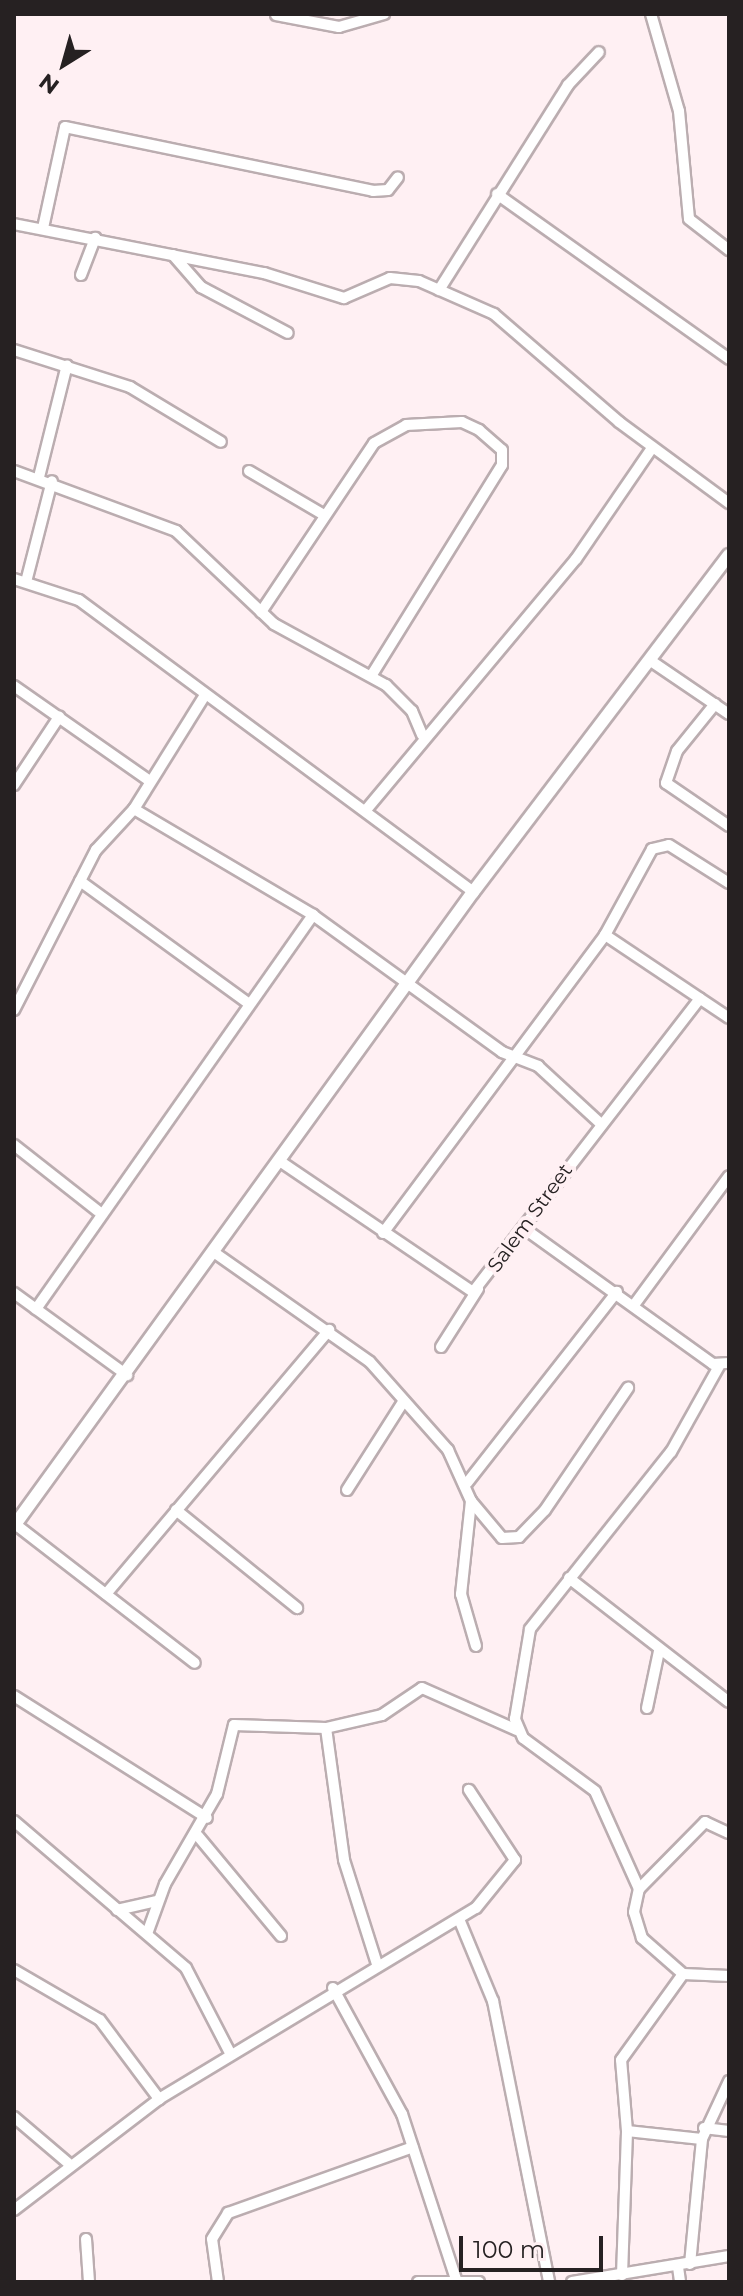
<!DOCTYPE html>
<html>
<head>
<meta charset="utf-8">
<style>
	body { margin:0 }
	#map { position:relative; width:743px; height:2296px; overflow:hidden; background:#fff0f3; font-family:Montserrat,sans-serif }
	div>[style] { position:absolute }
	.roads { filter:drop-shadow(2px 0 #bbadb0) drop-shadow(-2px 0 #bbadb0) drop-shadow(0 2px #bbadb0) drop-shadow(0 -2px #bbadb0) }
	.minor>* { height:10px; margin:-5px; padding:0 5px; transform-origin:5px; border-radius:5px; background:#fff }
	.tertiary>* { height:12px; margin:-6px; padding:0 6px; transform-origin:6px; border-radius:6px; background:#fff }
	span { translate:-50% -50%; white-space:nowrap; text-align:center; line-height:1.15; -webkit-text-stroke:8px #fff0f3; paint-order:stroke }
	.street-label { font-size:20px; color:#262122 }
	.frame { position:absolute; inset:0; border:16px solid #262122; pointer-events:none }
	.north { position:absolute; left:24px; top:24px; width:80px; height:80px; -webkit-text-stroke:6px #fff0f3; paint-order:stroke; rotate:217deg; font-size:22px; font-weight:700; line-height:32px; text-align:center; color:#262122 }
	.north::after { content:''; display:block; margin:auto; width:28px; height:36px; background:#262122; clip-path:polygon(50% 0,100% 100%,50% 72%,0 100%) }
	.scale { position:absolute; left:459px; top:2236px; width:144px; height:36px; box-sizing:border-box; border:4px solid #262122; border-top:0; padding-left:10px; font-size:24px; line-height:28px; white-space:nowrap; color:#262122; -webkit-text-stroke:6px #fff0f3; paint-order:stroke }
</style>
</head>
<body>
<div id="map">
	<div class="roads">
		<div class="minor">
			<div style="left:651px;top:14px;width:101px;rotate:73.9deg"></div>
			<div style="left:679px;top:111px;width:108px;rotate:84.7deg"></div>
			<div style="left:689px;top:219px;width:51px;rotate:37.8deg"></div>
			<div style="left:276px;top:15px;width:64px;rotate:10.8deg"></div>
			<div style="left:339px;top:27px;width:47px;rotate:-16.1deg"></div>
			<div style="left:497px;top:194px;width:285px;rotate:35.4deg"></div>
			<div style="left:14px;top:224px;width:255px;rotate:11.1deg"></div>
			<div style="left:264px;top:273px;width:84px;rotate:17.4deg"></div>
			<div style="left:344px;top:298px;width:50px;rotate:-23.5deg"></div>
			<div style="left:390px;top:278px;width:29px;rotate:6deg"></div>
			<div style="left:419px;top:281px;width:82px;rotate:23.7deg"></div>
			<div style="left:494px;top:314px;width:165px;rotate:40.8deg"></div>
			<div style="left:619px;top:422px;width:137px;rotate:36.4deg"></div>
			<div style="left:43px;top:228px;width:103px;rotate:-77.7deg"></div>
			<div style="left:65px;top:127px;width:315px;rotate:11.7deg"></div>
			<div style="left:373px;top:191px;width:15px;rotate:-4deg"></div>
			<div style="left:388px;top:190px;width:16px;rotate:-52deg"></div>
			<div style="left:173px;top:255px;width:43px;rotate:48.8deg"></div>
			<div style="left:201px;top:287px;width:98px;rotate:27.9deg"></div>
			<div style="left:81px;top:275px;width:40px;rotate:-69deg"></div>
			<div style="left:439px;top:290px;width:242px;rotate:-57.8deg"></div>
			<div style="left:568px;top:85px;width:45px;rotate:-46.8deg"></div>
			<div style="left:14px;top:350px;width:122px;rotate:17.7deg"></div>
			<div style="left:130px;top:387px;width:106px;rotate:31.1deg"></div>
			<div style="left:14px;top:471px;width:173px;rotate:20.3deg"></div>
			<div style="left:176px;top:531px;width:135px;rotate:43.5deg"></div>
			<div style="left:274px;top:624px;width:128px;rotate:28.6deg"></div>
			<div style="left:386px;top:685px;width:37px;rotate:45deg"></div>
			<div style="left:412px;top:711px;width:26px;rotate:67deg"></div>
			<div style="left:249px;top:471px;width:87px;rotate:30.4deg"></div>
			<div style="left:39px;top:477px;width:115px;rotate:-76deg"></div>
			<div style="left:14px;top:579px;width:68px;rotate:17.9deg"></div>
			<div style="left:79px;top:600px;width:490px;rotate:36.5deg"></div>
			<div style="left:26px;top:582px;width:104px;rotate:-75.6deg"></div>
			<div style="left:261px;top:612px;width:203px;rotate:-56.2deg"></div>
			<div style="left:374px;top:443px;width:37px;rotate:-29deg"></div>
			<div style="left:406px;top:425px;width:56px;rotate:-3.1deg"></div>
			<div style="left:462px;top:422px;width:19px;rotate:25deg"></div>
			<div style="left:479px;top:430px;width:30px;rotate:41deg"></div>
			<div style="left:502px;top:450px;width:15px;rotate:90deg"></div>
			<div style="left:502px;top:465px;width:247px;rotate:121.8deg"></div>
			<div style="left:651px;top:661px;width:94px;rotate:34.2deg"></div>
			<div style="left:14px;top:686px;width:162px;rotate:35deg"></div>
			<div style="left:715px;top:704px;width:60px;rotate:129deg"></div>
			<div style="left:677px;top:751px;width:34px;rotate:109deg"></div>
			<div style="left:666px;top:783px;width:76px;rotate:34.3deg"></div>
			<div style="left:14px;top:785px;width:82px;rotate:-56.5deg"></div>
			<div style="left:134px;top:809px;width:208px;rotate:30.6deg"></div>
			<div style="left:313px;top:915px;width:233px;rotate:35.9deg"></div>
			<div style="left:502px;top:1052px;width:39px;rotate:21deg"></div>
			<div style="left:538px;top:1066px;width:83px;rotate:42.6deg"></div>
			<div style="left:366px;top:810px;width:327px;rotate:-50.1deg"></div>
			<div style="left:576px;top:559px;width:135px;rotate:-55.6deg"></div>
			<div style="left:80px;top:881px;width:208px;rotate:36deg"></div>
			<div style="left:605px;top:935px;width:149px;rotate:33.8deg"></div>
			<div style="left:14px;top:1010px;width:180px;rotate:-62.9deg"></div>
			<div style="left:96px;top:850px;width:56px;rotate:-47.2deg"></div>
			<div style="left:134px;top:809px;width:131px;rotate:-58.1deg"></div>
			<div style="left:14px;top:1145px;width:107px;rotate:38.2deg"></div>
			<div style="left:281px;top:1162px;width:232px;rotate:34.1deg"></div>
			<div style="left:473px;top:1292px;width:371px;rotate:-52.3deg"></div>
			<div style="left:525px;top:1229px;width:231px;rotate:35.7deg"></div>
			<div style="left:713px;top:1364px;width:16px;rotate:-4deg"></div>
			<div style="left:383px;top:1233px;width:372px;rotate:-53.3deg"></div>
			<div style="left:605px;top:935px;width:98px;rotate:-61.3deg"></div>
			<div style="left:652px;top:849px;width:17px;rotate:-13deg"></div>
			<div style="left:669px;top:845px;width:71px;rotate:32.3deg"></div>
			<div style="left:215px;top:1253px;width:189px;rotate:35.1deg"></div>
			<div style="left:370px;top:1362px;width:118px;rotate:48.4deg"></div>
			<div style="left:448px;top:1450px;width:56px;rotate:65.7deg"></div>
			<div style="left:471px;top:1501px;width:48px;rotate:50deg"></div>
			<div style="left:502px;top:1538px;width:17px;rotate:-3deg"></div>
			<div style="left:519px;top:1537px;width:37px;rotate:-46deg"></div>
			<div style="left:545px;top:1510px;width:148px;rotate:-55.8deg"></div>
			<div style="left:14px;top:1293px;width:140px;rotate:36deg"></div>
			<div style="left:634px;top:1305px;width:160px;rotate:-53.6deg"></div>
			<div style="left:36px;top:1309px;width:482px;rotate:-54.9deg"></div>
			<div style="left:441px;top:1347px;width:69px;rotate:-57.5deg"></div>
			<div style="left:467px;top:1483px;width:243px;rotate:-51.9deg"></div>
			<div style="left:347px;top:1490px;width:104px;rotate:-57.5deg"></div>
			<div style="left:471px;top:1501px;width:94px;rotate:96.1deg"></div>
			<div style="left:461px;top:1594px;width:54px;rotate:73.9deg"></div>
			<div style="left:176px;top:1510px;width:156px;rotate:39deg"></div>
			<div style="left:15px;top:1524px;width:227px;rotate:37.7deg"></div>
			<div style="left:569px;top:1578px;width:202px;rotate:37.8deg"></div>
			<div style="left:106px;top:1594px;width:346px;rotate:-49.8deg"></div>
			<div style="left:14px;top:1696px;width:228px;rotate:32.3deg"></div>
			<div style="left:647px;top:1708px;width:58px;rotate:-78.1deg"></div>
			<div style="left:326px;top:1728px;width:133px;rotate:82.2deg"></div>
			<div style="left:344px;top:1860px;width:109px;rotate:72.4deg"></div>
			<div style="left:14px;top:1821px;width:226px;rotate:40.5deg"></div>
			<div style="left:186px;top:1968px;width:96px;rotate:62.6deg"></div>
			<div style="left:198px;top:1836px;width:130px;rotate:50.3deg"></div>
			<div style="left:639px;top:1889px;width:94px;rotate:-45.4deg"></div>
			<div style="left:705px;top:1822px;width:26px;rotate:25deg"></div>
			<div style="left:117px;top:1910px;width:41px;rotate:-12.7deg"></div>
			<div style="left:459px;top:1919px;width:89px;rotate:67.5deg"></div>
			<div style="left:493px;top:2001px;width:287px;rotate:78.7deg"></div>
			<div style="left:148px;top:1931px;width:50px;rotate:-70.1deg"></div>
			<div style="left:165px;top:1884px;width:104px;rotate:-60deg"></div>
			<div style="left:217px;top:1794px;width:71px;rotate:-76.2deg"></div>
			<div style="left:234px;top:1725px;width:92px;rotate:1.9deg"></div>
			<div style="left:326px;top:1728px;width:57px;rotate:-13.1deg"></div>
			<div style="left:382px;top:1715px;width:48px;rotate:-34deg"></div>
			<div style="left:422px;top:1688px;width:104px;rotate:23.9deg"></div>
			<div style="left:14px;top:1970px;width:99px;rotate:30.2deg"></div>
			<div style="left:100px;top:2020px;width:99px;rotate:53.2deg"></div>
			<div style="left:683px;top:1974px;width:55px;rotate:-138.7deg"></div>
			<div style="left:642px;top:1938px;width:27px;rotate:-107deg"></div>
			<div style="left:634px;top:1912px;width:24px;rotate:-78deg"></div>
			<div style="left:639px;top:1889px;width:107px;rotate:-114.2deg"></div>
			<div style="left:595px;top:1791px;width:89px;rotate:-143.6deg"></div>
			<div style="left:523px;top:1738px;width:21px;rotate:-113deg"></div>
			<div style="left:515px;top:1719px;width:91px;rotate:-80.5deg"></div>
			<div style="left:530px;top:1629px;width:226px;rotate:-51.5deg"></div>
			<div style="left:671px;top:1452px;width:98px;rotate:-60.8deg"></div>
			<div style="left:333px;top:1988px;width:144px;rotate:61.3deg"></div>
			<div style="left:402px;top:2114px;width:174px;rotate:71.9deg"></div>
			<div style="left:14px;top:2117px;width:71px;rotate:40.4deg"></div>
			<div style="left:704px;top:2128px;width:25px;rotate:7deg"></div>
			<div style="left:627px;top:2131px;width:75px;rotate:6.1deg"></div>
			<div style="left:14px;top:2210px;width:183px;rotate:-37.4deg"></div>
			<div style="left:159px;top:2099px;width:370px;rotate:-31.1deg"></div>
			<div style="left:476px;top:1908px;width:62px;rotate:-50.9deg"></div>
			<div style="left:515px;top:1860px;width:84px;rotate:-123.3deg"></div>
			<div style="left:86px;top:2239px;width:43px;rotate:86deg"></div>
			<div style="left:690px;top:2264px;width:126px;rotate:-84.5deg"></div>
			<div style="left:702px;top:2139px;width:64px;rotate:-65deg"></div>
			<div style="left:678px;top:2267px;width:15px;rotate:82deg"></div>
			<div style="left:622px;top:2275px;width:144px;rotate:-88deg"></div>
			<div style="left:627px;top:2131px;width:71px;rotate:-94.8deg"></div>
			<div style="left:621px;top:2060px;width:106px;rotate:-54.2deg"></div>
			<div style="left:683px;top:1974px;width:46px;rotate:2.5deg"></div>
			<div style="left:218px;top:2282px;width:43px;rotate:-97.9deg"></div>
			<div style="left:212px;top:2239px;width:31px;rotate:-58deg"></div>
			<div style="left:228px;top:2213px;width:196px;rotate:-19.6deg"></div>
			<div style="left:418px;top:2282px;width:61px"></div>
			<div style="left:572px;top:2282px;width:159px;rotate:-9.4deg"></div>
		</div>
		<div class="tertiary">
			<div style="left:14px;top:1526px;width:783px;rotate:-54.1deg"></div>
			<div style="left:473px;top:892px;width:423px;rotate:-52.8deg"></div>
		</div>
	</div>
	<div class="street-label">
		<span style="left:530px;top:1218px;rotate:-54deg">Salem Street</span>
	</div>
	<div class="frame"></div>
	<div class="north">N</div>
	<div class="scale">100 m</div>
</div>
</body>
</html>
